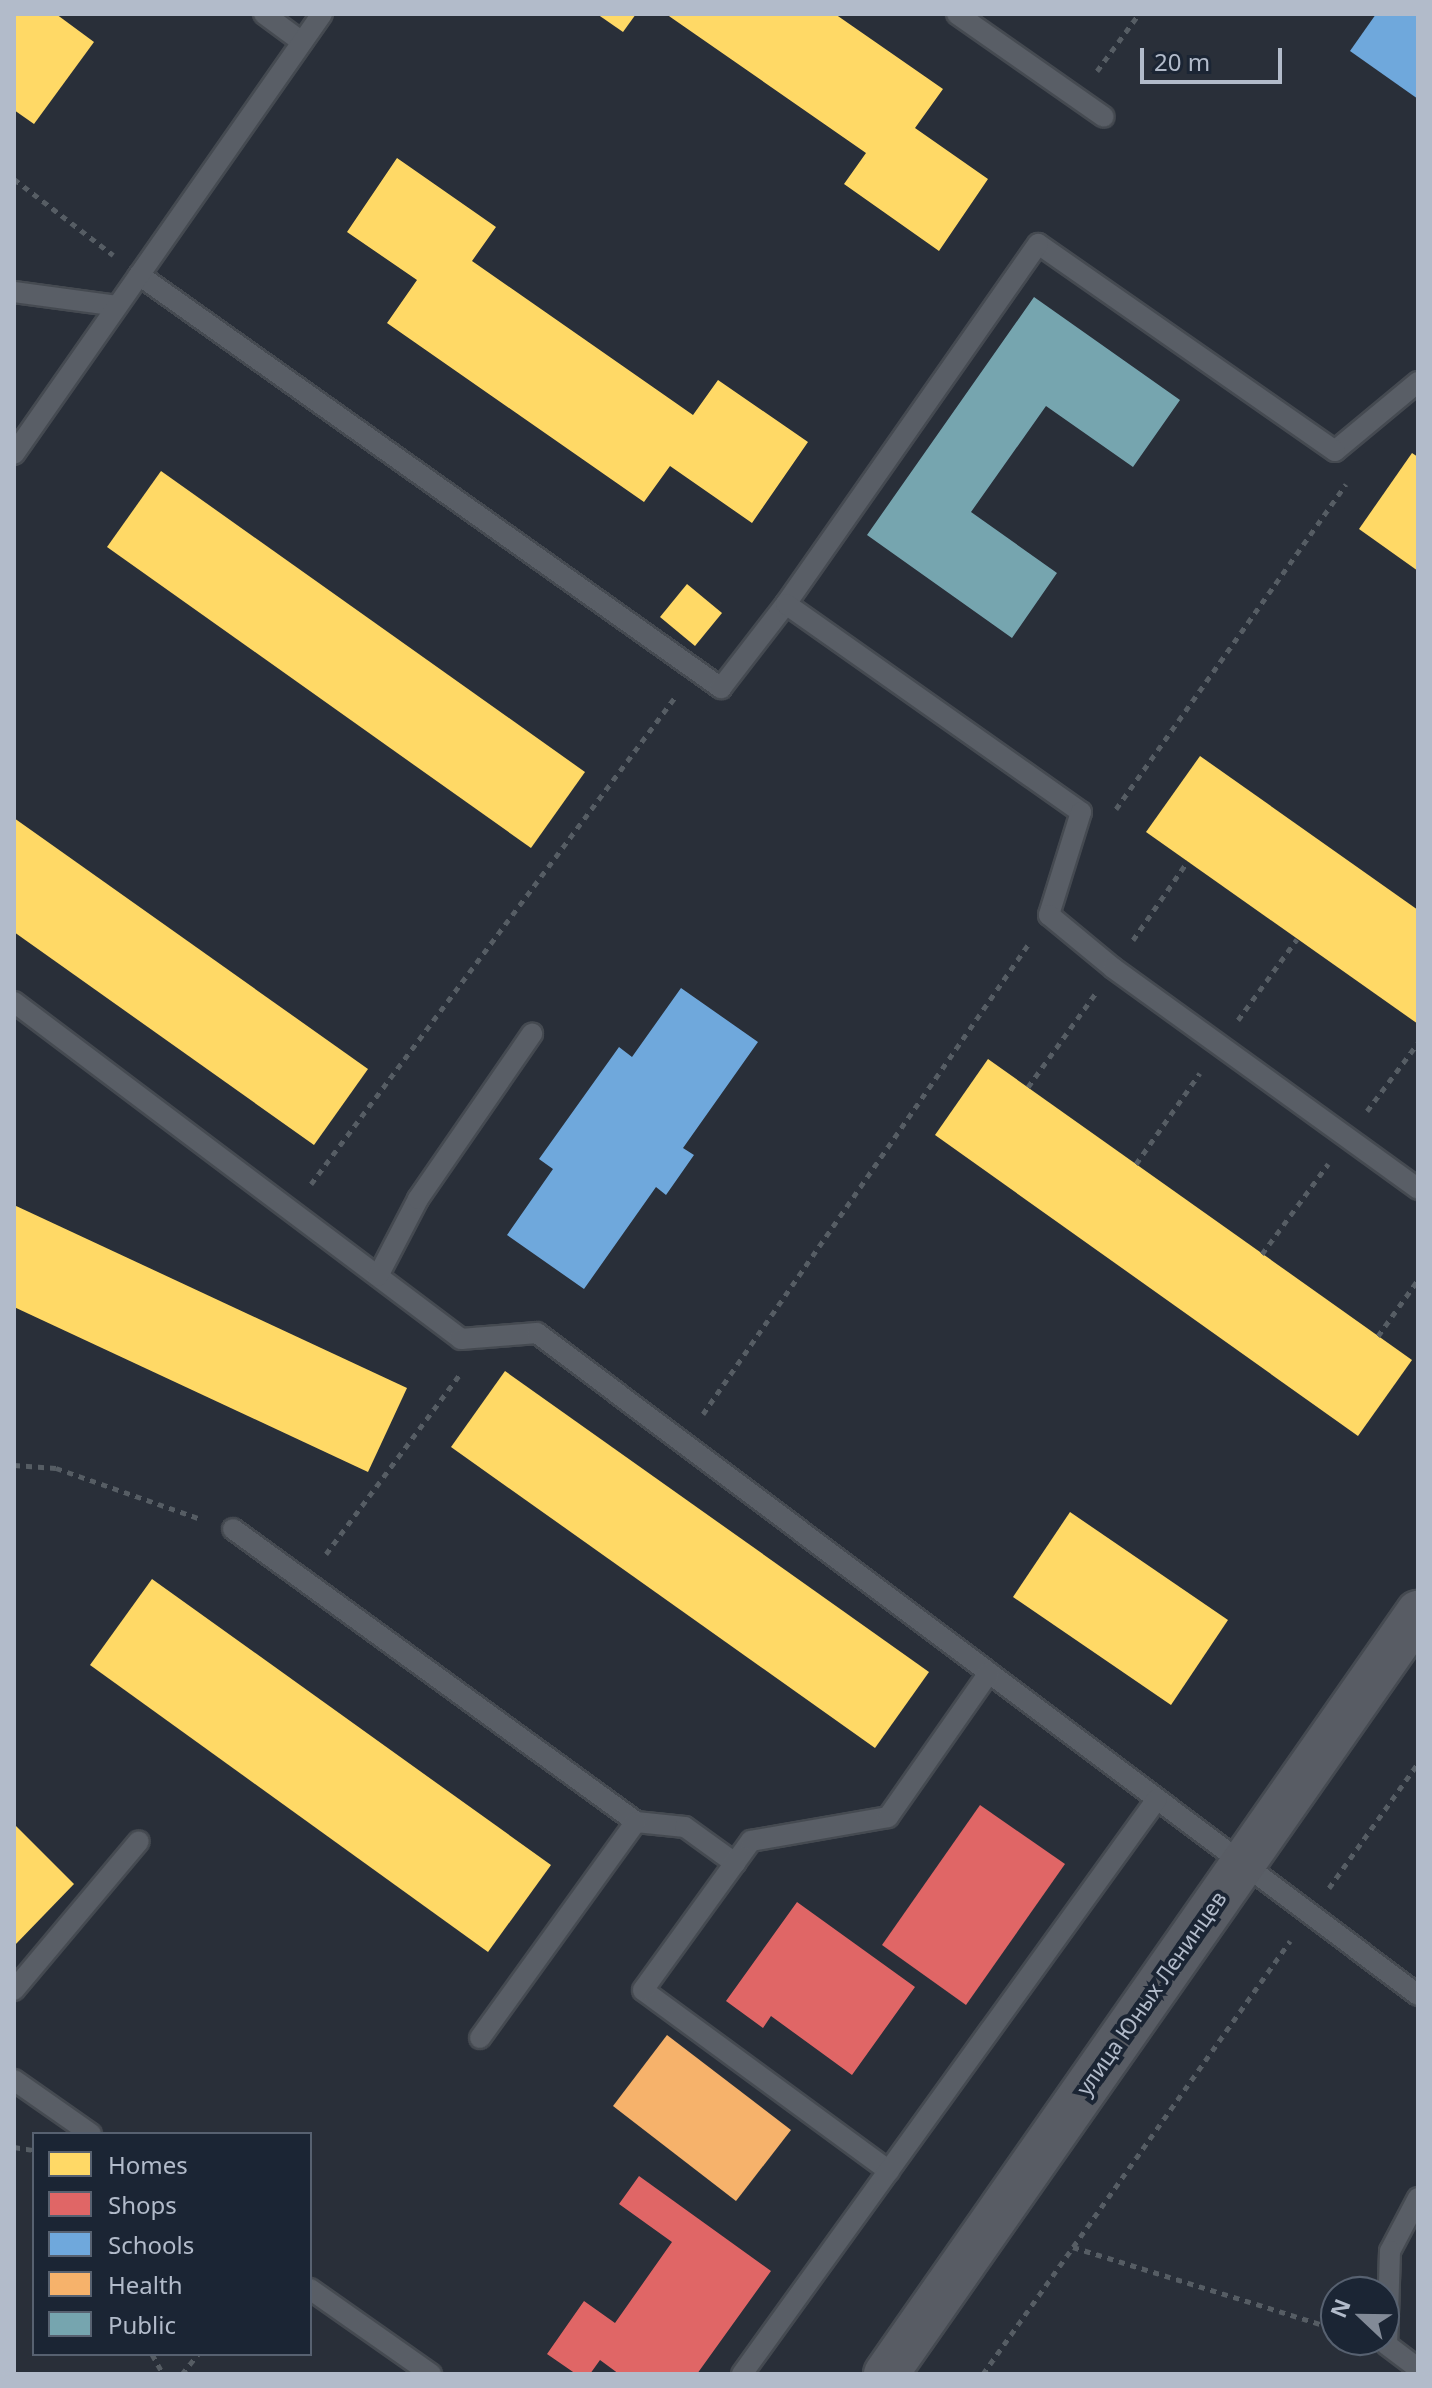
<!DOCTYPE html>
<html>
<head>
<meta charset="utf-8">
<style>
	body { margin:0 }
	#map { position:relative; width:1432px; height:2388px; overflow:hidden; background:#292f39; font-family:"Noto Sans",sans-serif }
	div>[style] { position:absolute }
	.homes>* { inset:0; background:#ffd966 }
	.shops>* { inset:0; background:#e06666 }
	.schools>* { inset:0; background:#6fa8dc }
	.health>* { inset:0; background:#f6b26b }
	.public>* { inset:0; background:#76a5af }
	.path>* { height:5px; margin-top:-2.5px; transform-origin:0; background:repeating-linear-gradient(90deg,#565d64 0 6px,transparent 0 12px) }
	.roads { filter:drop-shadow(2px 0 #454a51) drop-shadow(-2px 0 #454a51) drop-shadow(0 2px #454a51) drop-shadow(0 -2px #454a51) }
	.lane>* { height:20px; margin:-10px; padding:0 10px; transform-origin:10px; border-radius:10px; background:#595e66 }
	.secondary>* { height:44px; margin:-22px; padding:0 22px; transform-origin:22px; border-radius:22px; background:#585c64 }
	span { translate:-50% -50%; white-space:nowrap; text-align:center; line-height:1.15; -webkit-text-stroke:8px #1b2534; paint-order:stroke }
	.street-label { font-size:22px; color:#b2bbca }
	.frame { position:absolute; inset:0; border:16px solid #b2bbca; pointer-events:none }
	.legend { position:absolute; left:32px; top:2132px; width:280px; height:224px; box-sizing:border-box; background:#1b2534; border:2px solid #576170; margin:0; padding:10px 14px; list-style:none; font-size:24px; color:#b2bbca }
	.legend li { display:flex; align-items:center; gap:16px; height:40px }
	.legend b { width:40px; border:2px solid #576170 }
	.north { position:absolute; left:1320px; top:2276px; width:80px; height:80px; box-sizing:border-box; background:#1b2534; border:2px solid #576170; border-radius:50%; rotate:292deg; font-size:22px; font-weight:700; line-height:32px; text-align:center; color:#b2bbca }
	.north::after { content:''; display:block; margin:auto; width:28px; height:36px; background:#828a97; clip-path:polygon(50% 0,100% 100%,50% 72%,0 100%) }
	.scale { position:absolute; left:1140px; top:48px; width:142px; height:36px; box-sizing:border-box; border:4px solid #b2bbca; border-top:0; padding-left:10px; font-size:24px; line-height:28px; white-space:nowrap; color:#b2bbca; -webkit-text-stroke:6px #1b2534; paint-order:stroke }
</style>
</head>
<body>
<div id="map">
	<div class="homes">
		<div style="clip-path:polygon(14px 14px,56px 14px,94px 42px,34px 124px,14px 110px)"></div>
		<div style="clip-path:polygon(597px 14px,636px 14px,623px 32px)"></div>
		<div style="clip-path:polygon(666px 14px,835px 14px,943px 89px,915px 128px,988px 179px,939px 251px,844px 184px,866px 153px)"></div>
		<div style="clip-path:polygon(397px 158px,496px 227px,472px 261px,693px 415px,718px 380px,808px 442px,752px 523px,670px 466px,644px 502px,387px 323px,417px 280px,347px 232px)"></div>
		<div style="clip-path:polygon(1412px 453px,1418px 457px,1418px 571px,1359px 529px)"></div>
		<div style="clip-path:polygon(161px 471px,585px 772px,531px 848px,107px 547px)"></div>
		<div style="clip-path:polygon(687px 584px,722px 613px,695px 646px,660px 617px)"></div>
		<div style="clip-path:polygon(1200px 756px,1418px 910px,1418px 1024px,1146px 832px)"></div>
		<div style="clip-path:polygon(14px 818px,368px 1069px,314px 1145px,14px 932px)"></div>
		<div style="clip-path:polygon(988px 1059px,1412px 1360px,1358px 1436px,935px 1135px)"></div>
		<div style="clip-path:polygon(14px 1205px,407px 1388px,368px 1472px,14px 1307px)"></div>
		<div style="clip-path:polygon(505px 1371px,929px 1672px,875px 1748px,451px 1447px)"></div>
		<div style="clip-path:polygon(1070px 1512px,1228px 1620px,1171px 1705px,1013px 1597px)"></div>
		<div style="clip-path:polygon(152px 1579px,551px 1865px,488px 1952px,90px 1665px)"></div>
		<div style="clip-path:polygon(14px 1824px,74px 1884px,14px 1946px)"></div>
	</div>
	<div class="shops">
		<div style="clip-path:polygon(980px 1805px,1065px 1864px,966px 2005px,882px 1945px)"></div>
		<div style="clip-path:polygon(797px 1902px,915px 1987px,852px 2075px,771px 2016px,763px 2028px,726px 2001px)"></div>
		<div style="clip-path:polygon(639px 2176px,771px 2271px,697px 2374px,619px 2374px,600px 2360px,590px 2374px,576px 2374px,547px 2354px,584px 2301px,615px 2323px,672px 2242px,619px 2204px)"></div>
	</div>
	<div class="schools">
		<div style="clip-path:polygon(1376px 14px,1418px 14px,1418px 99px,1350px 51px)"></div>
		<div style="clip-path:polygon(681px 988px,758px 1042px,683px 1148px,694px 1155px,666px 1195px,656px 1187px,584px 1289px,507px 1235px,553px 1169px,539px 1159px,619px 1047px,632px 1057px)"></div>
	</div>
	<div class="health">
		<div style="clip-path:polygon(667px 2035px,791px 2130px,736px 2201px,613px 2106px)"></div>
	</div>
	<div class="public">
		<div style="clip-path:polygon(1034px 297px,1180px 400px,1133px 467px,1046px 406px,971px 512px,1057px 573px,1012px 638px,867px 535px)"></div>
	</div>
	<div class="path">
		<div style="left:1097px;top:71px;width:71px;rotate:-53.6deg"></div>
		<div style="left:14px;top:179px;width:125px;rotate:37.5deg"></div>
		<div style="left:1116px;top:809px;width:398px;rotate:-54.7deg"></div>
		<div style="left:1133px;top:940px;width:96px;rotate:-55.2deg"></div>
		<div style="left:1238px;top:1020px;width:100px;rotate:-53.9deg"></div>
		<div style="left:1028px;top:1087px;width:115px;rotate:-54.2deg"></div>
		<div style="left:1367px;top:1111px;width:85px;rotate:-53.1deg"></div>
		<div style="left:1136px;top:1164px;width:111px;rotate:-54.9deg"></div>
		<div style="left:311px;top:1184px;width:609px;rotate:-53.21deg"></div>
		<div style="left:1262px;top:1254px;width:112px;rotate:-53.7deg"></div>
		<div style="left:1378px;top:1336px;width:69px;rotate:-54.5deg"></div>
		<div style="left:703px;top:1414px;width:574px;rotate:-55.29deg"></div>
		<div style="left:14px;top:1465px;width:42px;rotate:4.1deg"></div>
		<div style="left:56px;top:1468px;width:154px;rotate:19.4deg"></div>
		<div style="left:326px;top:1554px;width:226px;rotate:-53.3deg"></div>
		<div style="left:1329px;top:1888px;width:153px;rotate:-54.5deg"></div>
		<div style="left:14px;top:2147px;width:20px;rotate:9deg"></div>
		<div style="left:1073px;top:2247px;width:275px;rotate:17.3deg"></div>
		<div style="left:152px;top:2354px;width:23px;rotate:61deg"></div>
		<div style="left:182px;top:2374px;width:26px;rotate:-51deg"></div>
		<div style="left:983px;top:2374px;width:531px;rotate:-54.66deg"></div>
	</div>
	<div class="roads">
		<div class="lane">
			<div style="left:264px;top:14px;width:47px;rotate:36.4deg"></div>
			<div style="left:957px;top:14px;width:179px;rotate:35deg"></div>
			<div style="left:139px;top:275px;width:714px;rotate:35.36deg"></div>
			<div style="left:721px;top:688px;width:106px;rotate:-52.3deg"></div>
			<div style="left:14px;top:292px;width:104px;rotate:7.7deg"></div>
			<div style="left:1418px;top:382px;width:108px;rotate:140.3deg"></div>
			<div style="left:1335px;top:451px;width:362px;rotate:-145.1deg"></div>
			<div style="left:1038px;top:244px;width:439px;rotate:125deg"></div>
			<div style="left:786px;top:604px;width:361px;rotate:35.2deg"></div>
			<div style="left:1081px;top:812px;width:108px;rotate:107.3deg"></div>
			<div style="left:1049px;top:915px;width:83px;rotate:39.6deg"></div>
			<div style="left:1113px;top:968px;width:377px;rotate:35.9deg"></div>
			<div style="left:14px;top:454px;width:537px;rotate:-55.01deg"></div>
			<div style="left:14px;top:1002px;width:560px;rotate:37.01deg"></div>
			<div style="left:461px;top:1339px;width:76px;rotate:-4.5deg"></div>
			<div style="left:537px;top:1333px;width:1102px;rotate:36.92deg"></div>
			<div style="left:378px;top:1276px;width:87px;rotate:-62.5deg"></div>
			<div style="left:418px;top:1199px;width:201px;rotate:-55.4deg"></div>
			<div style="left:233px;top:1529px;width:498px;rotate:36deg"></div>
			<div style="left:636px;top:1822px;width:49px;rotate:5.8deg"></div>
			<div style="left:685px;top:1827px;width:62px;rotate:35.8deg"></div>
			<div style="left:14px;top:1990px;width:194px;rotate:-50deg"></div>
			<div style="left:480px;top:2038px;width:266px;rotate:-54.2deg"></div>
			<div style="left:14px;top:2080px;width:94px;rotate:35deg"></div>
			<div style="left:889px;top:2171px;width:305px;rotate:-143.7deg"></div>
			<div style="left:643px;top:1990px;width:184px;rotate:-54.1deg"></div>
			<div style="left:751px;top:1841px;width:139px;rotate:-9.9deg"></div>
			<div style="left:888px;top:1817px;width:176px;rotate:-55deg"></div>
			<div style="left:1418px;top:2198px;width:60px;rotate:117.8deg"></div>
			<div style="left:1390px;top:2251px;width:94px;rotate:91.8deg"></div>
			<div style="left:1387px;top:2345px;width:39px;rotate:37deg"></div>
			<div style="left:310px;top:2289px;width:148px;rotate:35.1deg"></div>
			<div style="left:742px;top:2374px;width:709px;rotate:-54.18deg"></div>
		</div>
		<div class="secondary">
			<div style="left:886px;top:2374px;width:929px;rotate:-55.04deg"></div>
		</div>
	</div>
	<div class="street-label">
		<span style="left:1151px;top:1993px;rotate:-55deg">улица Юных Ленинцев</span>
	</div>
	<div class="frame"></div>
	<ul class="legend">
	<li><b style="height:22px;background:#ffd966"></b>Homes</li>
	<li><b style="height:22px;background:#e06666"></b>Shops</li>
	<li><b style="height:22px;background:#6fa8dc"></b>Schools</li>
	<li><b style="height:22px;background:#f6b26b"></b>Health</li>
	<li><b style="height:22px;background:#76a5af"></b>Public</li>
	</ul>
	<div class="north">N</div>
	<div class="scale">20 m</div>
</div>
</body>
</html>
